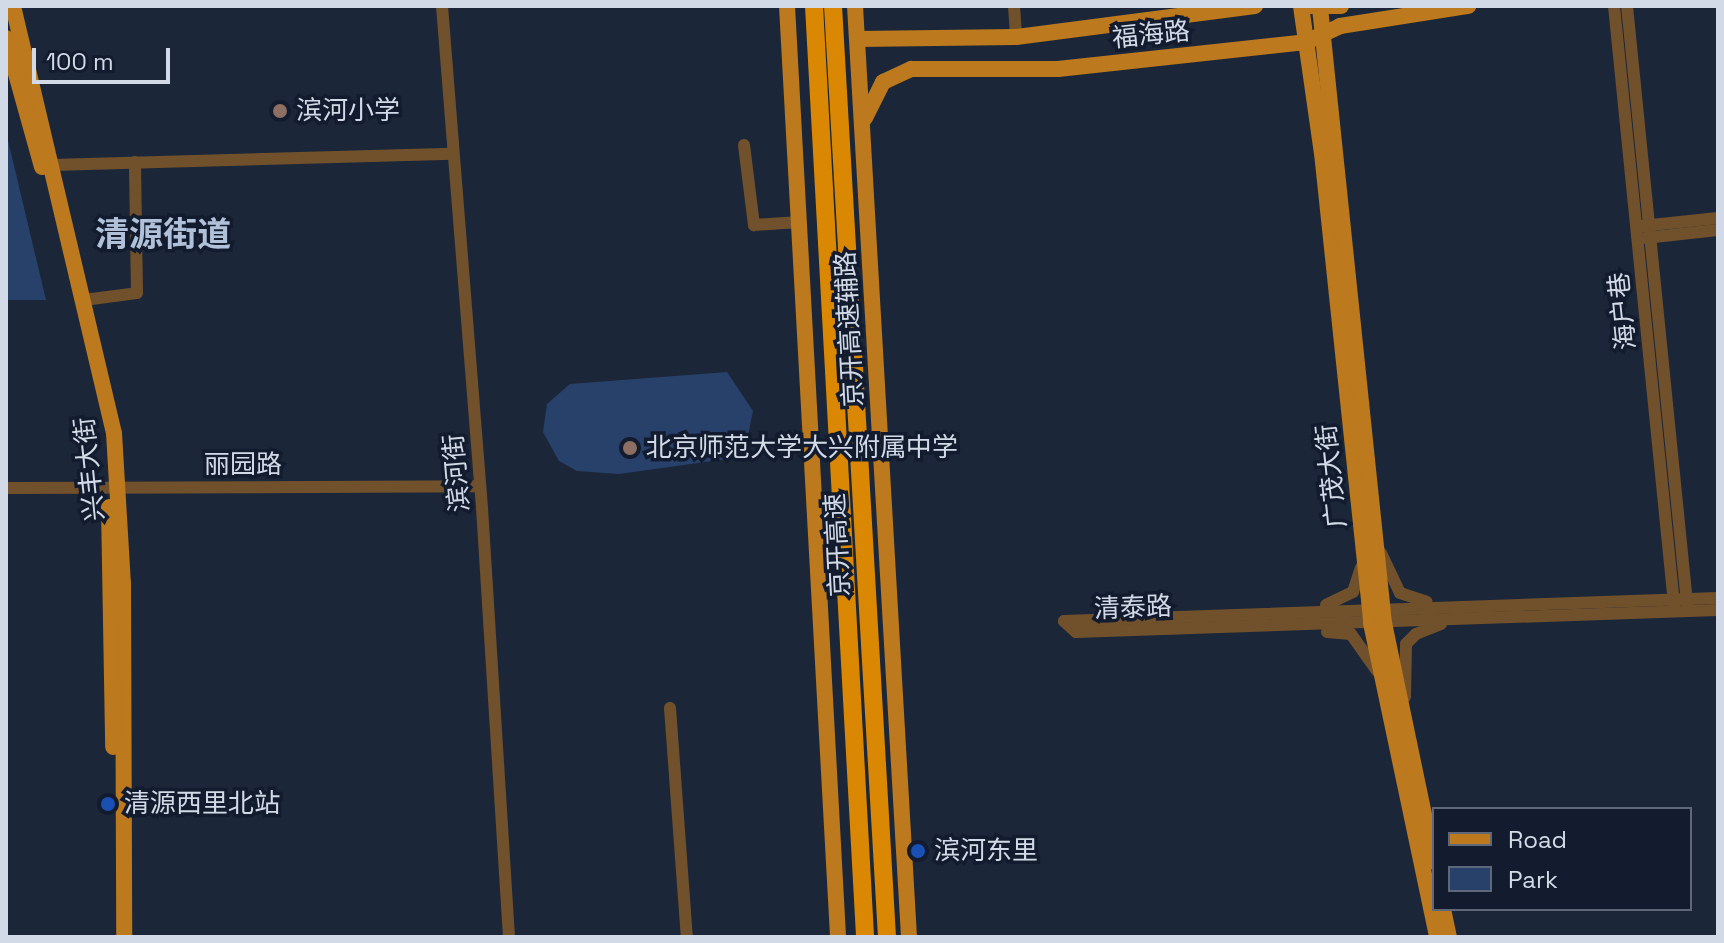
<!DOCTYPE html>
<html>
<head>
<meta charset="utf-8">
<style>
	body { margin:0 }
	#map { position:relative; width:1724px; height:943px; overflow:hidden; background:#1b2638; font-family:"Space Grotesk","Noto Sans SC",sans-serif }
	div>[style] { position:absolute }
	.green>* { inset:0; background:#28416b }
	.minor>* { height:12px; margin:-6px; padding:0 6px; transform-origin:6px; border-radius:6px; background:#71512c }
	.major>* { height:16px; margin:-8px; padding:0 8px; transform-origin:8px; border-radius:8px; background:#bc791d }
	.highway>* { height:18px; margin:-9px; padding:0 9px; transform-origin:9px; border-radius:9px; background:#da8803 }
	.dots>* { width:22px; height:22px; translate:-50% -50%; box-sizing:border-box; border:4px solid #121c2e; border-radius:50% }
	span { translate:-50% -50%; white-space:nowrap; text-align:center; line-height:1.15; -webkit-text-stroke:7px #121c2e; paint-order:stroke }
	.street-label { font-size:26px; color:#d2dae7 }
	.poi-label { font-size:26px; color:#d2dae7 }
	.left { translate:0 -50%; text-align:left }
	.district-label { font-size:34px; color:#b1c0d9; font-weight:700 }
	.frame { position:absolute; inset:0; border:8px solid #d2dae7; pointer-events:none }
	.legend { position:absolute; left:1432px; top:807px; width:260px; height:104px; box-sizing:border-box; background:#121c2e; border:2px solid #5f6878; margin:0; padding:10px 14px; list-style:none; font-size:24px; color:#d2dae7 }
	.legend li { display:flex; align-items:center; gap:16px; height:40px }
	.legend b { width:40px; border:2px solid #5f6878 }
	.scale { position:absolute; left:32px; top:48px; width:138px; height:36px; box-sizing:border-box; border:4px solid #d2dae7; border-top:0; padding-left:10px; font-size:24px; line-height:28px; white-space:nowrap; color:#d2dae7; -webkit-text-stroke:6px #121c2e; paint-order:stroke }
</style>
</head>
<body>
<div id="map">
	<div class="green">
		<div style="clip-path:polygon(6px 132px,46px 300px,6px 300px)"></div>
		<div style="clip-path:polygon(727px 372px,753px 411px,748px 435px,734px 458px,619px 474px,577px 471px,559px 461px,543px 432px,547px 404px,570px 384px)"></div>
	</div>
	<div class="minor">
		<div style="left:442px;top:6px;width:504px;rotate:85.44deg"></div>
		<div style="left:482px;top:508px;width:430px;rotate:86.4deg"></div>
		<div style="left:1014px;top:6px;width:31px;rotate:86deg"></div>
		<div style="left:1614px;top:6px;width:601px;rotate:84.27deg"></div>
		<div style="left:1627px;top:6px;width:600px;rotate:84.26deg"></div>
		<div style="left:744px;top:145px;width:81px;rotate:82.9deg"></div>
		<div style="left:754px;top:225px;width:46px;rotate:-3.7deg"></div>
		<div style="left:52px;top:165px;width:401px;rotate:-1.6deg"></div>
		<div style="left:1642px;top:226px;width:76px;rotate:-6deg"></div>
		<div style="left:1645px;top:238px;width:73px;rotate:-6.3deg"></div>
		<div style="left:84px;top:300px;width:53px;rotate:-7.5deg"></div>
		<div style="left:137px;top:293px;width:131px;rotate:-90.9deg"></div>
		<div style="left:6px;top:488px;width:474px;rotate:-0.2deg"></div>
		<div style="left:1381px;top:553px;width:44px;rotate:64.6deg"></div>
		<div style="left:1400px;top:593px;width:28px;rotate:18deg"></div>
		<div style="left:1326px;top:605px;width:30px;rotate:-26deg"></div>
		<div style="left:1353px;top:592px;width:26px;rotate:-72deg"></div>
		<div style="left:1064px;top:621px;width:16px;rotate:43deg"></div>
		<div style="left:1076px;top:632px;width:642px;rotate:-1.96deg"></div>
		<div style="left:1064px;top:621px;width:654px;rotate:-2.01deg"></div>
		<div style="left:1327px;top:632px;width:24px;rotate:5deg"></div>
		<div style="left:1351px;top:634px;width:45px;rotate:54.9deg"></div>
		<div style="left:1405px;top:697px;width:53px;rotate:-88.9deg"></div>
		<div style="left:1406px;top:644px;width:14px;rotate:-45deg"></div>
		<div style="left:1416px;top:634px;width:27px;rotate:-22deg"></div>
		<div style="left:670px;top:708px;width:230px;rotate:85.8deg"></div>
	</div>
	<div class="major">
		<div style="left:13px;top:6px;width:439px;rotate:76.7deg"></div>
		<div style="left:114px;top:433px;width:150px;rotate:86.6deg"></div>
		<div style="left:123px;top:583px;width:354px;rotate:89.8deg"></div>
		<div style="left:787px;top:6px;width:932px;rotate:86.86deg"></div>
		<div style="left:855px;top:6px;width:933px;rotate:86.68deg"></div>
		<div style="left:1301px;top:6px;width:148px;rotate:81.9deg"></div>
		<div style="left:1322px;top:153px;width:473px;rotate:84deg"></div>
		<div style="left:1371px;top:623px;width:321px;rotate:78.1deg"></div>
		<div style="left:1310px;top:6px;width:31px"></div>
		<div style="left:1320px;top:8px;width:618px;rotate:84.06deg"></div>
		<div style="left:1384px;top:623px;width:244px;rotate:78.2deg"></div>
		<div style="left:6px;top:38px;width:134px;rotate:74.4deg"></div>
		<div style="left:857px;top:39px;width:159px;rotate:-0.7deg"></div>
		<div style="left:1016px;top:37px;width:241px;rotate:-7.4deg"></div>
		<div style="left:865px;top:118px;width:40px;rotate:-63.4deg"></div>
		<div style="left:883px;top:82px;width:31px;rotate:-25deg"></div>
		<div style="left:911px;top:69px;width:147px"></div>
		<div style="left:1058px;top:69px;width:249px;rotate:-6.2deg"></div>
		<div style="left:1306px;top:42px;width:38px;rotate:-25deg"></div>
		<div style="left:1340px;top:26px;width:130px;rotate:-8.9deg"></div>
		<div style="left:109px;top:507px;width:240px;rotate:89deg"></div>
		<div style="left:1443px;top:909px;width:29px;rotate:78deg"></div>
	</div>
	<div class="highway">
		<div style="left:814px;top:6px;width:932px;rotate:86.86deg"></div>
		<div style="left:833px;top:6px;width:933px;rotate:86.68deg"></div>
	</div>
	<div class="dots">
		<div style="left:280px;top:111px;background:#8d6e63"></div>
		<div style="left:630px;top:448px;background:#8d6e63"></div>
		<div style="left:108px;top:804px;background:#1a4fb4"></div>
		<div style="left:918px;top:851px;background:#1a4fb4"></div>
	</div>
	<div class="street-label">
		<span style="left:1151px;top:35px;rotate:-6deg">福海路</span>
		<span style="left:1623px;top:311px;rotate:-96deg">海户巷</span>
		<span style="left:850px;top:329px;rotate:-93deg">京开高速辅路</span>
		<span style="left:243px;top:465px">丽园路</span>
		<span style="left:90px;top:469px;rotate:-96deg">兴丰大街</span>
		<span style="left:457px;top:473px;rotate:-95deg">滨河街</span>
		<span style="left:1332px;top:476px;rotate:-96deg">广茂大街</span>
		<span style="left:838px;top:545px;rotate:-93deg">京开高速</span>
		<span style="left:1133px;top:608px;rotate:-2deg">清泰路</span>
	</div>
	<div class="poi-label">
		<span class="left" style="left:296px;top:111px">滨河小学</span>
		<span class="left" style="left:646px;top:448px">北京师范大学大兴附属中学</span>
		<span class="left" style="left:124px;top:804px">清源西里北站</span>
		<span class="left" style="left:934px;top:851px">滨河东里</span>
	</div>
	<div class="district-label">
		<span style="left:163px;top:235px">清源街道</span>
	</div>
	<div class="frame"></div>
	<ul class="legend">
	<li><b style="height:10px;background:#bc791d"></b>Road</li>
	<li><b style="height:22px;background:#28416b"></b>Park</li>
	</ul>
	<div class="scale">100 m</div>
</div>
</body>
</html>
